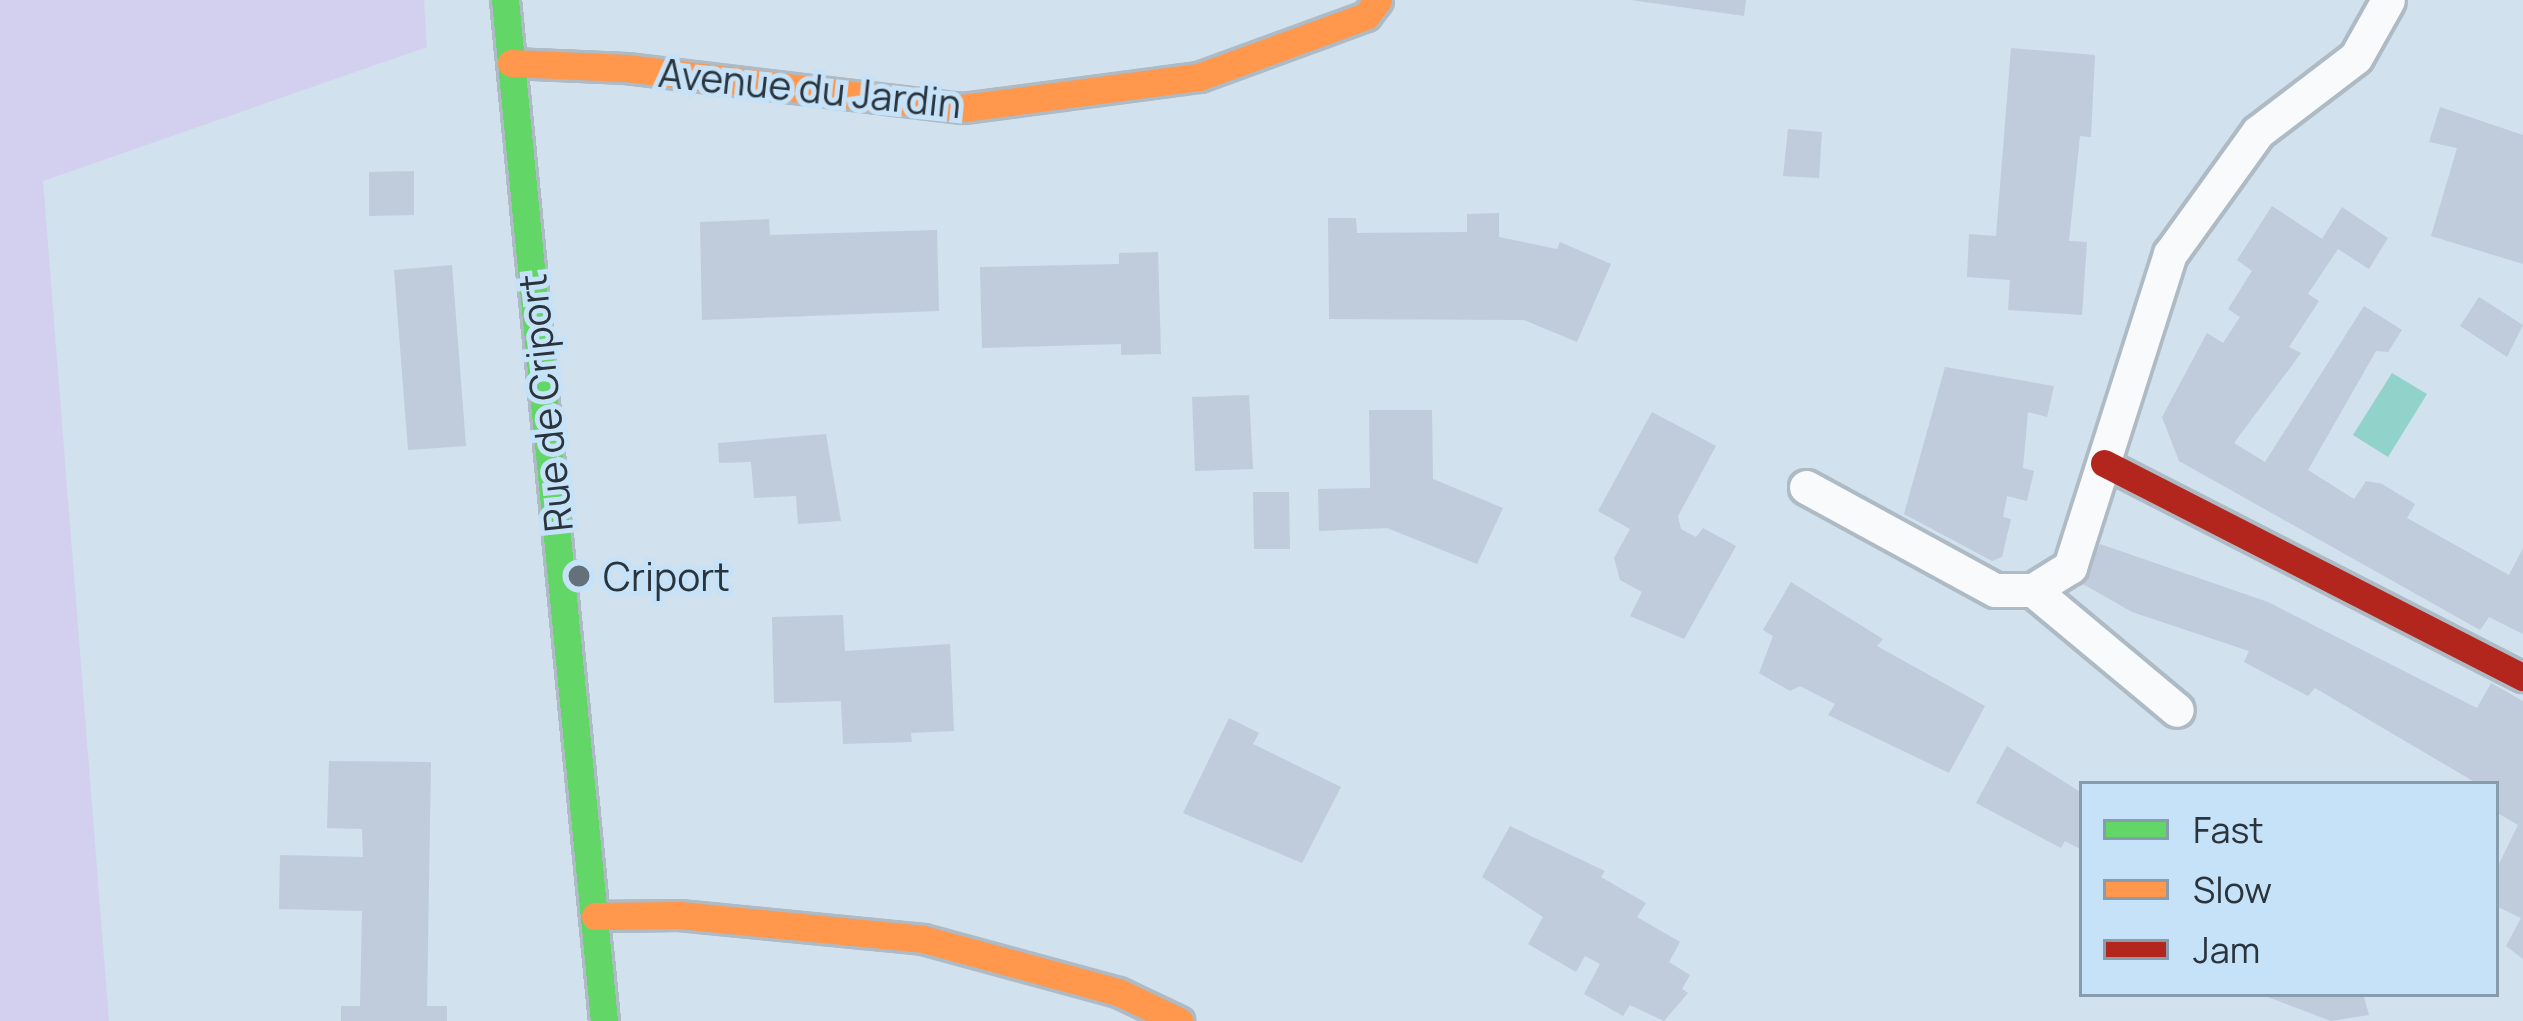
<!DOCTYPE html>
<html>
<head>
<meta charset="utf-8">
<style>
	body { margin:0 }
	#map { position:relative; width:2523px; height:1021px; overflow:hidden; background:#d1e1ed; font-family:Manrope,sans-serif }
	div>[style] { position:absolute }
	.green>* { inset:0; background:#d3d0ef }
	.water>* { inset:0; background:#91d2ca }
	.building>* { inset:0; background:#c0cbdc }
	.roads { filter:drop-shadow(3px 0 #aebac4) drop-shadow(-3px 0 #aebac4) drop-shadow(0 3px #aebac4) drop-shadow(0 -3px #aebac4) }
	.lane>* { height:33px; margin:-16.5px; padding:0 16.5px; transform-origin:16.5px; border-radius:16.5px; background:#f8fafc }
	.fast>* { height:27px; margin:-13.5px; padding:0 13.5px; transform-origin:13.5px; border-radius:13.5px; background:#63d668 }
	.slow>* { height:27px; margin:-13.5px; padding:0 13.5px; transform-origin:13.5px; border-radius:13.5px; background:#ff974d }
	.jam>* { height:27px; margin:-13.5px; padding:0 13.5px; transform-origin:13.5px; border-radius:13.5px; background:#b3261e }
	.dots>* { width:33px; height:33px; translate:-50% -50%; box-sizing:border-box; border:6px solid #c6e2f8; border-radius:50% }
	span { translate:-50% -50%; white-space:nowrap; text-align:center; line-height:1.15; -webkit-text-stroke:10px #c6e2f8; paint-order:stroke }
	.street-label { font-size:39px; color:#29343d }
	.poi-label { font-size:39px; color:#29343d }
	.left { translate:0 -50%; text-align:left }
	.legend { position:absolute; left:2079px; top:781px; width:420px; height:216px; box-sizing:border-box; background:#c6e2f8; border:3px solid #879cad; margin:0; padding:15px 21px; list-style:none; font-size:36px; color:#29343d }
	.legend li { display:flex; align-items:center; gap:24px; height:60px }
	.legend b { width:60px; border:3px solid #879cad }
</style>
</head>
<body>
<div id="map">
	<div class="green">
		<div style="clip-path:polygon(0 0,424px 0,427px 47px,43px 181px,109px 1021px,0 1021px)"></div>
	</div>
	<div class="water">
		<div style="clip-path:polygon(2392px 373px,2427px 394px,2388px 457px,2353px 435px)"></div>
	</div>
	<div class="building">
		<div style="clip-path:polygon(1631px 0,1746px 0,1744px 16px)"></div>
		<div style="clip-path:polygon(2011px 48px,2095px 55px,2091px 137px,2080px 136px,2069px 241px,2087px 242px,2082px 315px,2008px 310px,2010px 280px,1967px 277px,1969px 234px,1996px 236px)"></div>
		<div style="clip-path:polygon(2440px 107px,2523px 135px,2523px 264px,2431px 236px,2457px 148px,2429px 142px)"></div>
		<div style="clip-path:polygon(1788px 129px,1822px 132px,1819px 178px,1783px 176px)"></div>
		<div style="clip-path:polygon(414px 171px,414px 215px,369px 216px,369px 172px)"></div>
		<div style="clip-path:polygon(2272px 206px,2322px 239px,2342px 207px,2388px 238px,2369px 269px,2338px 249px,2308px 294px,2319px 301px,2289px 347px,2301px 353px,2234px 443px,2265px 462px,2364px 306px,2402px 330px,2388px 352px,2376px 351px,2308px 470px,2354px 499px,2366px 481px,2382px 484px,2415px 504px,2407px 518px,2509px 575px,2523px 548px,2523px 634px,2489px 617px,2480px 630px,2179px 461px,2162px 417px,2207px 333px,2223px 343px,2240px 317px,2228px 309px,2252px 271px,2237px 260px)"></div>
		<div style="clip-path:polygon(1499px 213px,1499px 237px,1557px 249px,1560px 242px,1611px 264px,1577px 342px,1524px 320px,1329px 319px,1328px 218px,1356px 218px,1357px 233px,1467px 232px,1467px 214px)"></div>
		<div style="clip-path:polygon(769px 219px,770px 235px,937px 230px,939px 311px,702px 320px,700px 222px)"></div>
		<div style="clip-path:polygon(1158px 252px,1161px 354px,1121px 355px,1121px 344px,982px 348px,980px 267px,1119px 264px,1119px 253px)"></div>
		<div style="clip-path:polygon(452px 265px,466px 446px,408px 450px,394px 270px)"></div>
		<div style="clip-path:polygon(2479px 297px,2523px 325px,2507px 357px,2460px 326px)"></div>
		<div style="clip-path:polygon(1945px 367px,2054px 386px,2047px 417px,2028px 412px,2023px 468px,2034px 471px,2027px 501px,2007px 496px,2003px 517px,2011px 519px,2002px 557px,1992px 561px,1904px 514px)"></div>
		<div style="clip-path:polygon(1249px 395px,1253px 469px,1195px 471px,1192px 397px)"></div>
		<div style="clip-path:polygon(1369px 410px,1432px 410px,1433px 479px,1503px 508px,1477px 564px,1387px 528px,1319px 531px,1318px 489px,1370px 488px)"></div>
		<div style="clip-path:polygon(1652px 412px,1716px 446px,1678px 516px,1681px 529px,1696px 537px,1703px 528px,1736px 546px,1684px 639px,1630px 616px,1642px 592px,1620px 580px,1614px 558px,1630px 529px,1598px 511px)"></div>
		<div style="clip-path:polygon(826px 434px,841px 521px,798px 524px,796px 496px,754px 498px,751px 462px,719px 463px,718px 443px)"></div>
		<div style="clip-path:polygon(1253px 492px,1289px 492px,1290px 549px,1254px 549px)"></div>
		<div style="clip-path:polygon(2100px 544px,2268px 602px,2477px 708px,2491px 683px,2523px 701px,2523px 959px,2506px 946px,2521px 918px,2496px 906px,2496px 870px,2518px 825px,2496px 812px,2496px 784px,2478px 784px,2315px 688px,2308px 696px,2244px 662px,2249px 651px,2132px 612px,2083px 584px)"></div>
		<div style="clip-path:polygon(1791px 582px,1883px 639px,1877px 646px,1985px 706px,1949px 773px,1828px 715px,1835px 704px,1800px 686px,1790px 691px,1759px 673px,1773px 636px,1763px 630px)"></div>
		<div style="clip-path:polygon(843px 615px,845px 651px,950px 644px,954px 731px,911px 733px,912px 742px,843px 744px,841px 701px,774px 703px,772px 617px)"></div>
		<div style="clip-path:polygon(1229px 718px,1259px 733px,1253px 744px,1341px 787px,1302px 863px,1183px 813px)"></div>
		<div style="clip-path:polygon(2007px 746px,2082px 793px,2082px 850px,2065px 841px,2061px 848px,1976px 803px)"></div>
		<div style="clip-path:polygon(329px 761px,431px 762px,427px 1006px,447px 1006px,447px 1021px,341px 1021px,341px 1006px,360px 1006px,362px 911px,279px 909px,280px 855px,363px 857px,362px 829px,327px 828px)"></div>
		<div style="clip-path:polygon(1510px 826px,1605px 871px,1601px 877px,1646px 903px,1637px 917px,1680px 942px,1669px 962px,1690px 975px,1682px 989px,1688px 993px,1664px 1021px,1630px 1005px,1623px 1016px,1584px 994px,1600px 964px,1585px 956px,1576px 972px,1528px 944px,1543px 917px,1482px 877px)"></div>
		<div style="clip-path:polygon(2260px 994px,2363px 994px,2369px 1015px,2331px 1021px)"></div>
	</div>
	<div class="roads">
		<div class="lane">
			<div style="left:1806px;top:487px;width:215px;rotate:28.6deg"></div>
			<div style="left:1995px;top:590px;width:38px"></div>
			<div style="left:2033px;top:590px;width:44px;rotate:-31.9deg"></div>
			<div style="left:2070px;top:567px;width:329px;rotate:-72.3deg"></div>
			<div style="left:2170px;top:254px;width:150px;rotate:-54.2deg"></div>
			<div style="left:2258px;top:132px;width:123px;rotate:-37.4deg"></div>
			<div style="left:2356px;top:57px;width:65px;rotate:-60.7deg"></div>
			<div style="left:2033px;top:590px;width:187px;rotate:39.8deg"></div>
		</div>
		<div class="fast">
			<div style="left:505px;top:0;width:1026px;rotate:84.46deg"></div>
		</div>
		<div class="slow">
			<div style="left:511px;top:63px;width:115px;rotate:2.5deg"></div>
			<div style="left:626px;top:68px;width:339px;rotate:6.8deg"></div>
			<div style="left:963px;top:108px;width:238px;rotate:-7.5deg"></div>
			<div style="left:1199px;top:77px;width:178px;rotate:-20.1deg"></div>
			<div style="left:1366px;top:16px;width:20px;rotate:-53deg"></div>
			<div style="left:595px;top:916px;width:84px;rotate:-0.7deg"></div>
			<div style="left:679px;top:915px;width:245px;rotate:5.6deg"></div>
			<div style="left:923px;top:939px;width:202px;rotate:15.2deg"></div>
			<div style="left:1118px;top:992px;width:68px;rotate:25.4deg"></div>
		</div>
		<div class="jam">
			<div style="left:2104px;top:463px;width:470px;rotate:27.1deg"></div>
		</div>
	</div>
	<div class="dots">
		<div style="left:579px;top:576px;background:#64717b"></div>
	</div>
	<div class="street-label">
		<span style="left:810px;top:88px;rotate:6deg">Avenue du Jardin</span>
		<span style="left:545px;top:403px;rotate:-96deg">Rue de Criport</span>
	</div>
	<div class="poi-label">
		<span class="left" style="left:603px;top:576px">Criport</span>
	</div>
	<ul class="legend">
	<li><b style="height:15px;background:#63d668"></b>Fast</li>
	<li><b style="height:15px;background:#ff974d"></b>Slow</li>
	<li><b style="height:15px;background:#b3261e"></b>Jam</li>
	</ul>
</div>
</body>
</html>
